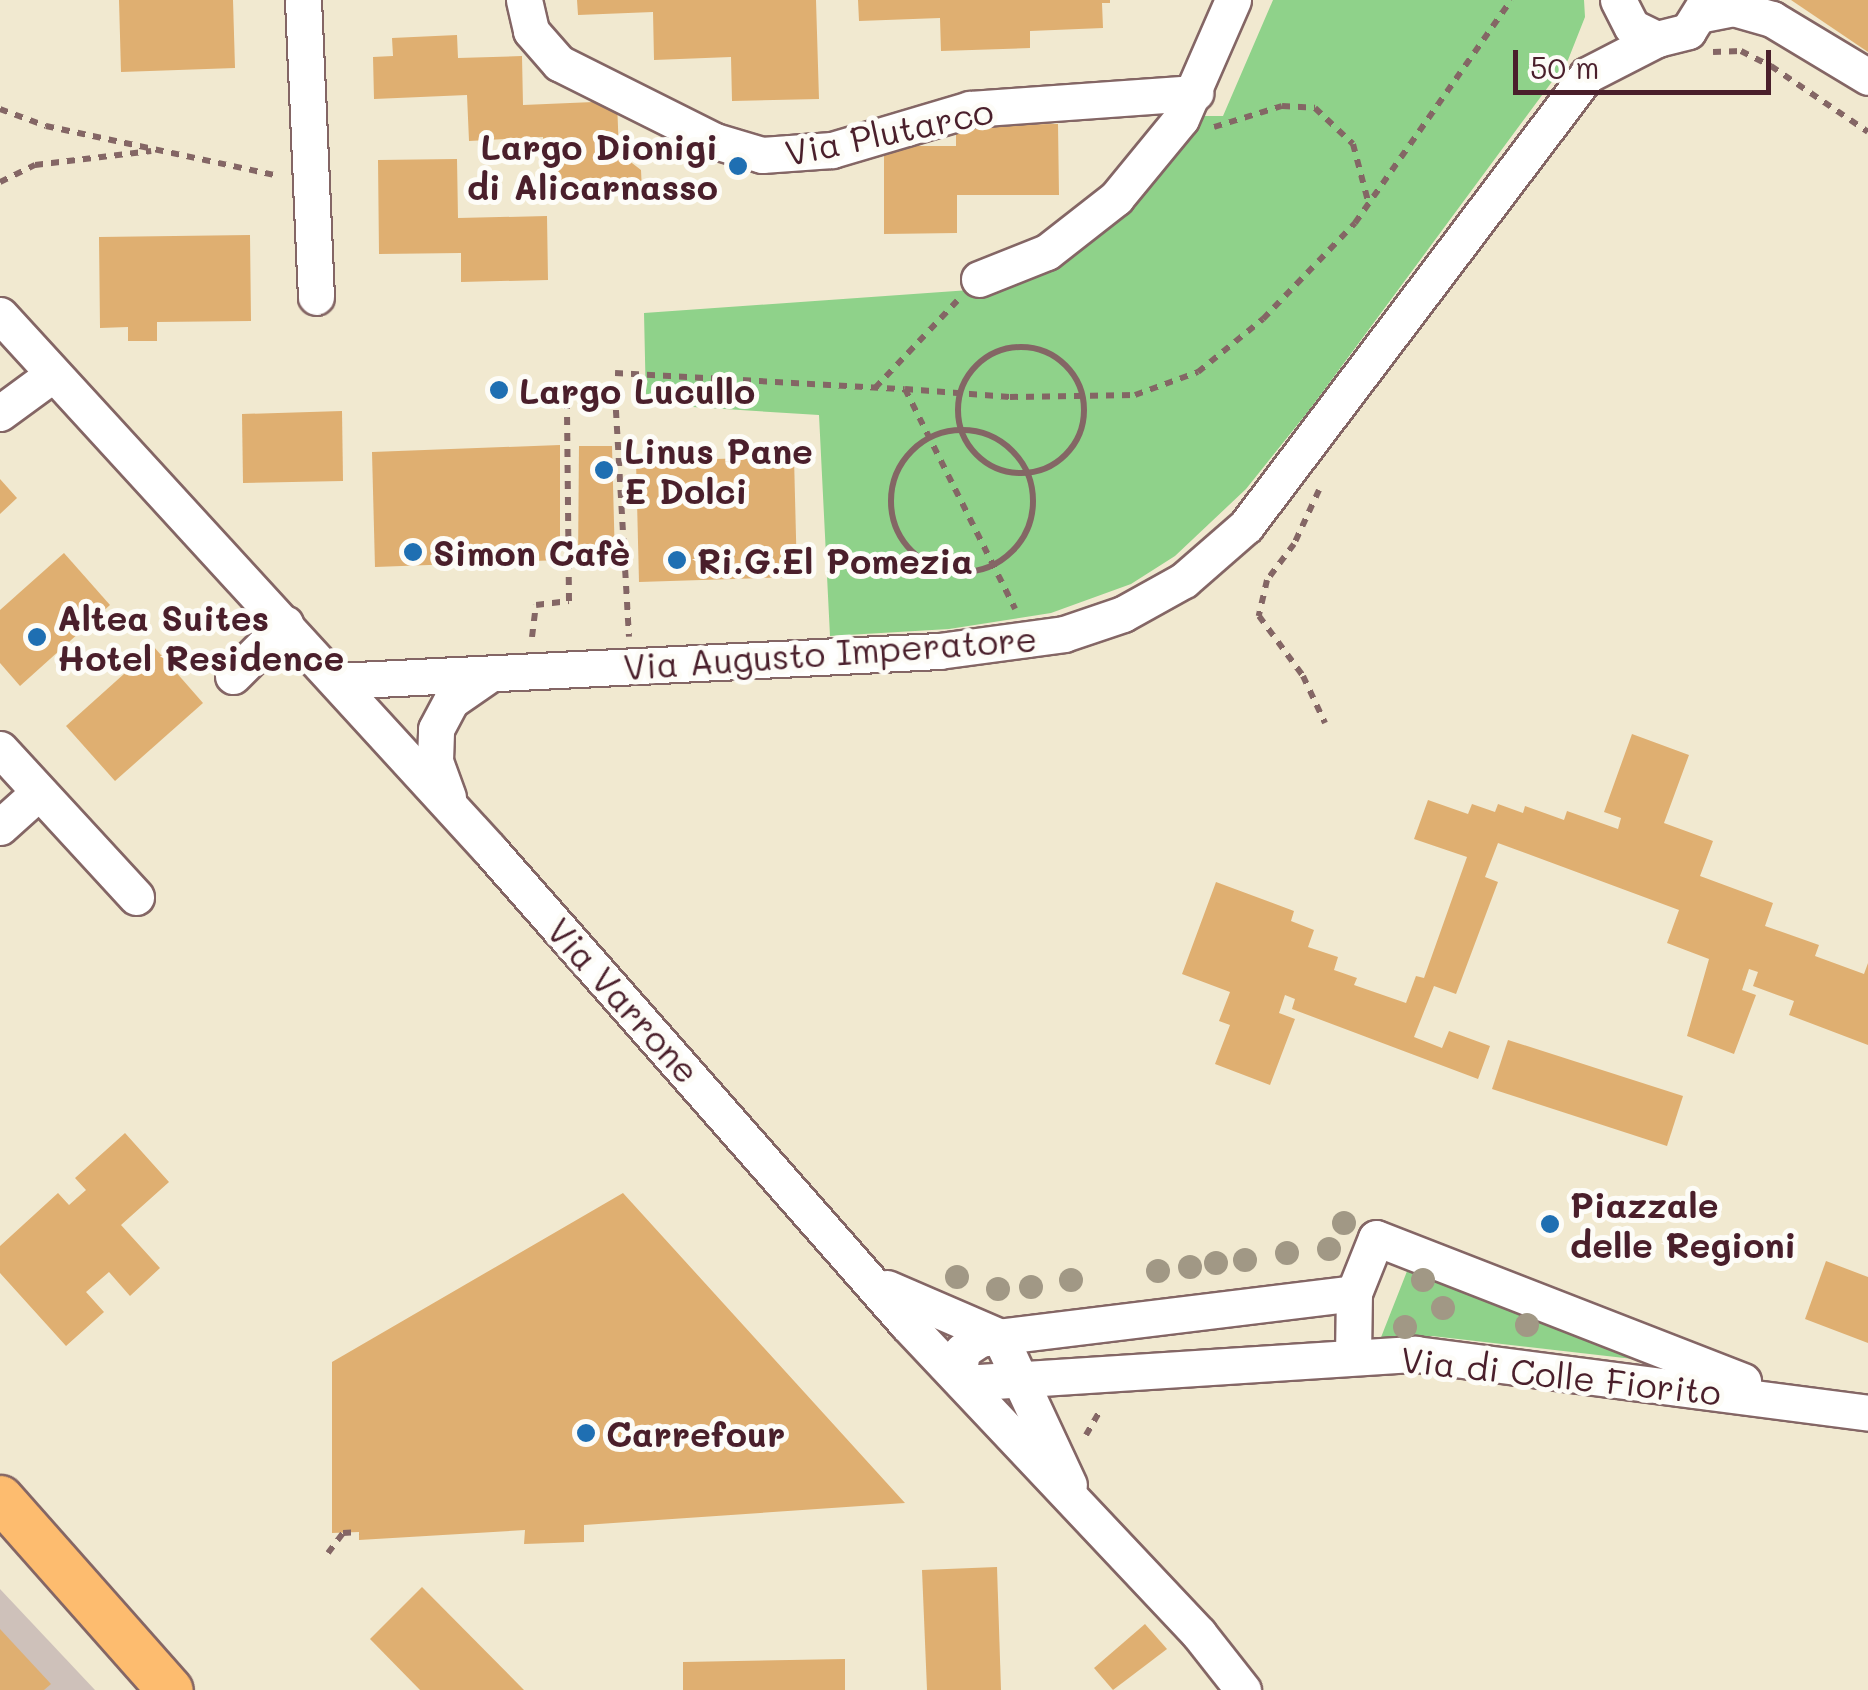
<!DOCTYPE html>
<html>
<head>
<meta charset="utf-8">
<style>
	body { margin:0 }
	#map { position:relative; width:1868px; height:1690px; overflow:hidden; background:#f1e9d0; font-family:Mali,sans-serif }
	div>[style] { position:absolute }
	.industrial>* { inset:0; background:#cec1ba }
	.green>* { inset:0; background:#8fd28a }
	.building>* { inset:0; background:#dfaf71 }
	.path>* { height:6px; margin-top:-3px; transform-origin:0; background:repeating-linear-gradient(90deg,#846665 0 8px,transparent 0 16px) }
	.path>.ring { margin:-3px; padding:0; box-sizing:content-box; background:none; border:6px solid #846665; border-radius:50% }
	.roads { filter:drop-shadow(2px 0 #846665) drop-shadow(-2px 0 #846665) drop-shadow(0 2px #846665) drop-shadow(0 -2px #846665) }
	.minor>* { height:35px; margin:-17.5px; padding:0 17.5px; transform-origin:17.5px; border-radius:17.5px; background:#fff }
	.major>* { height:45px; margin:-22.5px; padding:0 22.5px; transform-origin:22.5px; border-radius:22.5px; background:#fdbc6f }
	.trees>* { width:24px; height:24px; margin:-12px; border-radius:50%; background:#a19885 }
	.dots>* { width:28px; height:28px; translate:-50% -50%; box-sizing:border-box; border:5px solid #fdfcf7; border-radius:50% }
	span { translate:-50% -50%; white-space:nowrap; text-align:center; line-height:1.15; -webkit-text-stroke:10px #fdfcf7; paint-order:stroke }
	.street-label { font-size:35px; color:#4a1f2b }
	.poi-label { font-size:35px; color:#4a1f2b; font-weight:700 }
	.right { translate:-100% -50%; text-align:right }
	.left { translate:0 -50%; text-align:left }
	.scale { position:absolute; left:1513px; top:50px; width:258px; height:45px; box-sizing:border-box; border:5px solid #4a1f2b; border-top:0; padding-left:12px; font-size:30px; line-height:35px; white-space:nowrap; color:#4a1f2b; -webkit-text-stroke:8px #fdfcf7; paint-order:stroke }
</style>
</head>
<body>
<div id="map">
	<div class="industrial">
		<div style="clip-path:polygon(0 1589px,95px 1690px,0 1690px)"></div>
	</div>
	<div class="green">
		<div style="clip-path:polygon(1273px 0,1584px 0,1585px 17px,1568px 60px,1310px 409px,1246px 489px,1175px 556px,1131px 584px,1051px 613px,949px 629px,830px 636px,819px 415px,646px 404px,644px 313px,998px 288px,1183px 116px,1223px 116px)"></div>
		<div style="clip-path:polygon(1413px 1256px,1636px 1346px,1633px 1359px,1432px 1336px,1378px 1345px)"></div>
	</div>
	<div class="building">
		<div style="clip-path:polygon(119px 0,233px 0,235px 68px,121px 72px)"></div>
		<div style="clip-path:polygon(577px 0,816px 0,819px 99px,732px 101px,731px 57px,654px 60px,653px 12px,578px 15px)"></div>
		<div style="clip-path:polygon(858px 0,1110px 0,1110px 3px,1102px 3px,1103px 28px,1030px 31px,1030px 48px,941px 51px,940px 18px,859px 21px)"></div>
		<div style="clip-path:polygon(1791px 0,1868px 0,1868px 52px)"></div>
		<div style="clip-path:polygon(457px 35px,458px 58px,522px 56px,523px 105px,617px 101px,619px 153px,641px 170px,642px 191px,546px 196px,543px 137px,469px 141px,467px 95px,374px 99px,373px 57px,393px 56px,392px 38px)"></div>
		<div style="clip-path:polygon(1058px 124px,1059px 195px,957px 195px,957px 233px,884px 234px,884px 146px,956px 146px,956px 125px)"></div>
		<div style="clip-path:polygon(457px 159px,458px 218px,547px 216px,548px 280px,461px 282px,461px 253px,379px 254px,378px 160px)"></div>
		<div style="clip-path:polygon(250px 235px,251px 321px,157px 322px,157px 341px,128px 341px,128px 327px,100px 328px,99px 237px)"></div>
		<div style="clip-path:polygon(342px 411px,343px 481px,243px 483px,242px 414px)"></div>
		<div style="clip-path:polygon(560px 445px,560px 560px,375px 567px,372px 452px)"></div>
		<div style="clip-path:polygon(579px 446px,612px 446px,615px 561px,578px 562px)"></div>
		<div style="clip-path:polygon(794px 457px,797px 577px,639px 582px,636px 461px)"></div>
		<div style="clip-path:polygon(0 479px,17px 498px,0 514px)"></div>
		<div style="clip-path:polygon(64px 553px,110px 605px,20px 686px,0 663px,0 610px)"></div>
		<div style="clip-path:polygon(154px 647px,203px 703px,115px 781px,66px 726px)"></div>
		<div style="clip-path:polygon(1632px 734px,1689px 755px,1664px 823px,1713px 841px,1700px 876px,1773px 903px,1765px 926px,1819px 945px,1815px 956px,1864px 974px,1868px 963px,1868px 1045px,1789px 1015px,1794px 1001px,1753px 986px,1758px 972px,1749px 969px,1742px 990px,1756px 995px,1734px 1054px,1687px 1036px,1709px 959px,1667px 943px,1679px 910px,1498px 843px,1485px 877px,1498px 882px,1456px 994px,1434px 986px,1414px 1037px,1442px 1048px,1449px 1031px,1490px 1046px,1478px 1079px,1292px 1009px,1295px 999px,1285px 995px,1279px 1013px,1295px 1019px,1270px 1085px,1215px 1064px,1230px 1025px,1219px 1021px,1230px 992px,1182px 974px,1216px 882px,1294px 911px,1291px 921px,1314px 930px,1308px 947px,1338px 957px,1334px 970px,1357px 978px,1354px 985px,1406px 1003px,1416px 976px,1424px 978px,1467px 857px,1414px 839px,1428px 800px,1468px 814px,1472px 804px,1495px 812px,1498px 804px,1523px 813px,1525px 806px,1564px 820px,1567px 811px,1618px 829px,1621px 818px,1604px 812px)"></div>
		<div style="clip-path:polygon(1508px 1040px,1683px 1096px,1667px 1146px,1492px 1089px)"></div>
		<div style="clip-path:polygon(125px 1133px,169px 1182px,121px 1225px,160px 1268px,130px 1296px,109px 1272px,86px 1292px,104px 1312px,66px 1346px,0 1273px,0 1246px,58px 1193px,69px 1205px,86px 1190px,75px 1178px)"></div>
		<div style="clip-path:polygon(623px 1193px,905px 1503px,584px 1525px,584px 1542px,524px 1544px,525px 1530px,359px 1540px,359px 1532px,332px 1533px,332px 1362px)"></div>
		<div style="clip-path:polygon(1826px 1261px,1868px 1277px,1868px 1343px,1805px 1319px)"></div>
		<div style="clip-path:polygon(997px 1567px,1001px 1690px,927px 1690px,922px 1570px)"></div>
		<div style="clip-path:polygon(422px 1587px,524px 1690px,420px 1690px,370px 1639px)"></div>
		<div style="clip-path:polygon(1145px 1624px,1167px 1649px,1113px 1690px,1094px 1668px)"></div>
		<div style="clip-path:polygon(0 1629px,51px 1684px,44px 1690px,0 1690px)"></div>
		<div style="clip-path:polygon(845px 1659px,845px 1690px,683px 1690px,683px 1662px)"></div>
	</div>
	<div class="path">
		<div style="left:1713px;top:52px;width:28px;rotate:-2deg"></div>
		<div style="left:1741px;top:51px;width:34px;rotate:27deg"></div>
		<div style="left:1771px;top:66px;width:117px;rotate:34.2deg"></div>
		<div style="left:0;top:109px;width:49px;rotate:20.3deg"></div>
		<div style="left:46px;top:126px;width:239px;rotate:12.1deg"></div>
		<div style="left:1214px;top:127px;width:71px;rotate:-17.2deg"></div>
		<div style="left:1282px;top:106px;width:33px;rotate:3deg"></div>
		<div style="left:1315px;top:108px;width:52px;rotate:43.5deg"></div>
		<div style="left:1353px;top:144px;width:63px;rotate:75.3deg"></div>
		<div style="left:0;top:182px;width:39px;rotate:-26deg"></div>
		<div style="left:35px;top:165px;width:117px;rotate:-6.9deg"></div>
		<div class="ring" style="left:958px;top:347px;width:120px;height:120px"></div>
		<div style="left:615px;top:373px;width:290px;rotate:3.2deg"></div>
		<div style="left:905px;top:389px;width:246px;rotate:63.4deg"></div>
		<div style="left:875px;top:388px;width:120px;rotate:-46.7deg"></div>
		<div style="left:905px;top:389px;width:105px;rotate:4.4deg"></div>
		<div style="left:1010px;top:397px;width:125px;rotate:-0.9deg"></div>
		<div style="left:1135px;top:395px;width:67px;rotate:-20.1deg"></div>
		<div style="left:1198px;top:372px;width:84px;rotate:-39.2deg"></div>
		<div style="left:1263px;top:319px;width:133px;rotate:-46.2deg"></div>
		<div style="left:1355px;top:223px;width:272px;rotate:-55deg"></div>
		<div style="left:615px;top:394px;width:243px;rotate:86.7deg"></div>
		<div class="ring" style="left:891px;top:430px;width:136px;height:136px"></div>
		<div style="left:1319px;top:490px;width:60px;rotate:114.8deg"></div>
		<div style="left:1294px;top:544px;width:45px;rotate:126.9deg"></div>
		<div style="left:1267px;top:580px;width:37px;rotate:103deg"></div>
		<div style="left:1259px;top:616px;width:74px;rotate:53.7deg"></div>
		<div style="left:1303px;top:676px;width:52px;rotate:64.9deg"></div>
		<div style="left:532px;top:637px;width:32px;rotate:-83deg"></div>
		<div style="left:536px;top:605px;width:33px;rotate:-7deg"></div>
		<div style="left:569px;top:601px;width:205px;rotate:-90.6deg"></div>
		<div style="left:1086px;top:1435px;width:30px;rotate:-60deg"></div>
		<div style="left:328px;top:1553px;width:25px;rotate:-53deg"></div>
		<div style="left:343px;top:1533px;width:16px;rotate:-4deg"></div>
	</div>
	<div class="roads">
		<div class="minor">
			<div style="left:303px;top:0;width:297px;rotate:87.5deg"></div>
			<div style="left:524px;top:0;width:32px;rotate:77deg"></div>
			<div style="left:531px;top:31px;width:43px;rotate:48.8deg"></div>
			<div style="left:559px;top:63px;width:174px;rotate:26.6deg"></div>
			<div style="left:715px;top:141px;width:49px;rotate:16.6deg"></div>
			<div style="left:762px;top:155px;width:70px;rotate:-4.1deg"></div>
			<div style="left:832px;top:150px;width:144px;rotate:-16.5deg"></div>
			<div style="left:970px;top:109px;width:226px;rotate:-4.1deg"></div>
			<div style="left:1618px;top:0;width:30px;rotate:63deg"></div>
			<div style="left:1632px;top:27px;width:28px;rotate:26deg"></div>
			<div style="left:1657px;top:39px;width:32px;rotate:-14deg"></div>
			<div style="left:1688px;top:31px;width:36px;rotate:-58deg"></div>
			<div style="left:1703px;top:14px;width:31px;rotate:-11deg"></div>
			<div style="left:1733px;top:8px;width:41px;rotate:15.8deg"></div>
			<div style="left:1772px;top:19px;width:112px;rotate:31.1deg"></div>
			<div style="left:979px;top:279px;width:73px;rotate:-21.7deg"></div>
			<div style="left:1047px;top:252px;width:88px;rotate:-38deg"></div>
			<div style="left:1116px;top:198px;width:102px;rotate:-50.6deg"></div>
			<div style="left:1181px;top:119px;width:130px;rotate:-66.4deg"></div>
			<div style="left:0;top:315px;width:725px;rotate:47.51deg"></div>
			<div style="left:490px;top:850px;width:631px;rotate:48.66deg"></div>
			<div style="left:907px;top:1324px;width:426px;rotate:46.7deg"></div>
			<div style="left:1199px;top:1634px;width:71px;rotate:51.8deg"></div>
			<div style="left:0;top:413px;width:64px;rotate:-36.2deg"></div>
			<div style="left:233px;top:676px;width:74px;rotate:-45deg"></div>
			<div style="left:337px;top:681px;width:603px;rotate:-2.85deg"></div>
			<div style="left:939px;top:651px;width:126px;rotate:-7.7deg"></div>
			<div style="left:1064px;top:634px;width:62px;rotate:-18.7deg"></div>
			<div style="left:1123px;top:614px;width:70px;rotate:-29.1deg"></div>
			<div style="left:1184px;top:580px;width:82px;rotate:-41.1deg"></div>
			<div style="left:1246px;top:526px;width:565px;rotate:-52.91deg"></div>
			<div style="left:1587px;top:75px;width:79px;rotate:-27.2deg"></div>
			<div style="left:0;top:749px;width:201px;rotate:47.4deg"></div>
			<div style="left:448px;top:797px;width:38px;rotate:-110deg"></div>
			<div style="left:435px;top:761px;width:32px;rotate:-88deg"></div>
			<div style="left:436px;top:729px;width:32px;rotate:-62deg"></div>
			<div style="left:451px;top:701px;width:44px;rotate:-34.8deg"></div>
			<div style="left:0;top:827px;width:52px;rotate:-41.9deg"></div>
			<div style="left:887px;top:1288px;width:123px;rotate:23.4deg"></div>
			<div style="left:1000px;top:1337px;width:163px;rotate:65deg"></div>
			<div style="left:1353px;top:1356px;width:63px;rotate:-89.1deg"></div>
			<div style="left:1354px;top:1293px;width:59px;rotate:-68.2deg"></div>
			<div style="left:1376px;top:1238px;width:394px;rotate:21.3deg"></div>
			<div style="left:958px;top:1377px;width:26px;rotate:-81deg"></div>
			<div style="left:962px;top:1351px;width:22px;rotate:-34deg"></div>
			<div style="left:980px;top:1339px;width:377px;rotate:-7deg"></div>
			<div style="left:964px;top:1383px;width:453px;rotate:-3.7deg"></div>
			<div style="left:1416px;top:1354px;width:456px;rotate:7.4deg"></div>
		</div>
		<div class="major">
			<div style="left:0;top:1498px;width:256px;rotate:48.5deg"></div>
		</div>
	</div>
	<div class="trees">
		<div style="left:1344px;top:1223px"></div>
		<div style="left:1329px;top:1249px"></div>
		<div style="left:1287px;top:1253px"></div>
		<div style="left:1245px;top:1260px"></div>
		<div style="left:1216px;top:1263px"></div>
		<div style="left:1190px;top:1267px"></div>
		<div style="left:1158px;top:1271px"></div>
		<div style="left:957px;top:1277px"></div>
		<div style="left:1071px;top:1280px"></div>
		<div style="left:1423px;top:1280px"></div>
		<div style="left:1031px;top:1287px"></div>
		<div style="left:998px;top:1289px"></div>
		<div style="left:1443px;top:1308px"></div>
		<div style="left:1527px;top:1325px"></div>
		<div style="left:1405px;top:1327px"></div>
	</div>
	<div class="dots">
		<div style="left:738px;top:166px;background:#1f6fb2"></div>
		<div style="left:499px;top:390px;background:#1f6fb2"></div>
		<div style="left:604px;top:470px;background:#1f6fb2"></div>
		<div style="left:413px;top:552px;background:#1f6fb2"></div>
		<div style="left:677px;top:560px;background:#1f6fb2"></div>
		<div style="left:37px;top:637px;background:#1f6fb2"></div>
		<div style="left:1550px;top:1224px;background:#1f6fb2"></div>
		<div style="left:586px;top:1433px;background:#1f6fb2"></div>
	</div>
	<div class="street-label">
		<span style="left:889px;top:131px;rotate:-12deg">Via Plutarco</span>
		<span style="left:830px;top:652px;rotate:-4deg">Via Augusto Imperatore</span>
		<span style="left:624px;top:1000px;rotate:48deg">Via Varrone</span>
		<span style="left:1561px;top:1375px;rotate:6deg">Via di Colle Fiorito</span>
	</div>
	<div class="poi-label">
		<span class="right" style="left:718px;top:166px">Largo Dionigi<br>di Alicarnasso</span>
		<span class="left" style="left:519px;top:390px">Largo Lucullo</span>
		<span class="left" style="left:624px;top:470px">Linus Pane<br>E Dolci</span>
		<span class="left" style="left:433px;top:552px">Simon Cafè</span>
		<span class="left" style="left:697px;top:560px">Ri.G.El Pomezia</span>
		<span class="left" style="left:57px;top:637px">Altea Suites<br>Hotel Residence</span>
		<span class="left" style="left:1570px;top:1224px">Piazzale<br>delle Regioni</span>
		<span class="left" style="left:606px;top:1433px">Carrefour</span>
	</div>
	<div class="scale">50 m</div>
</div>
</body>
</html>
